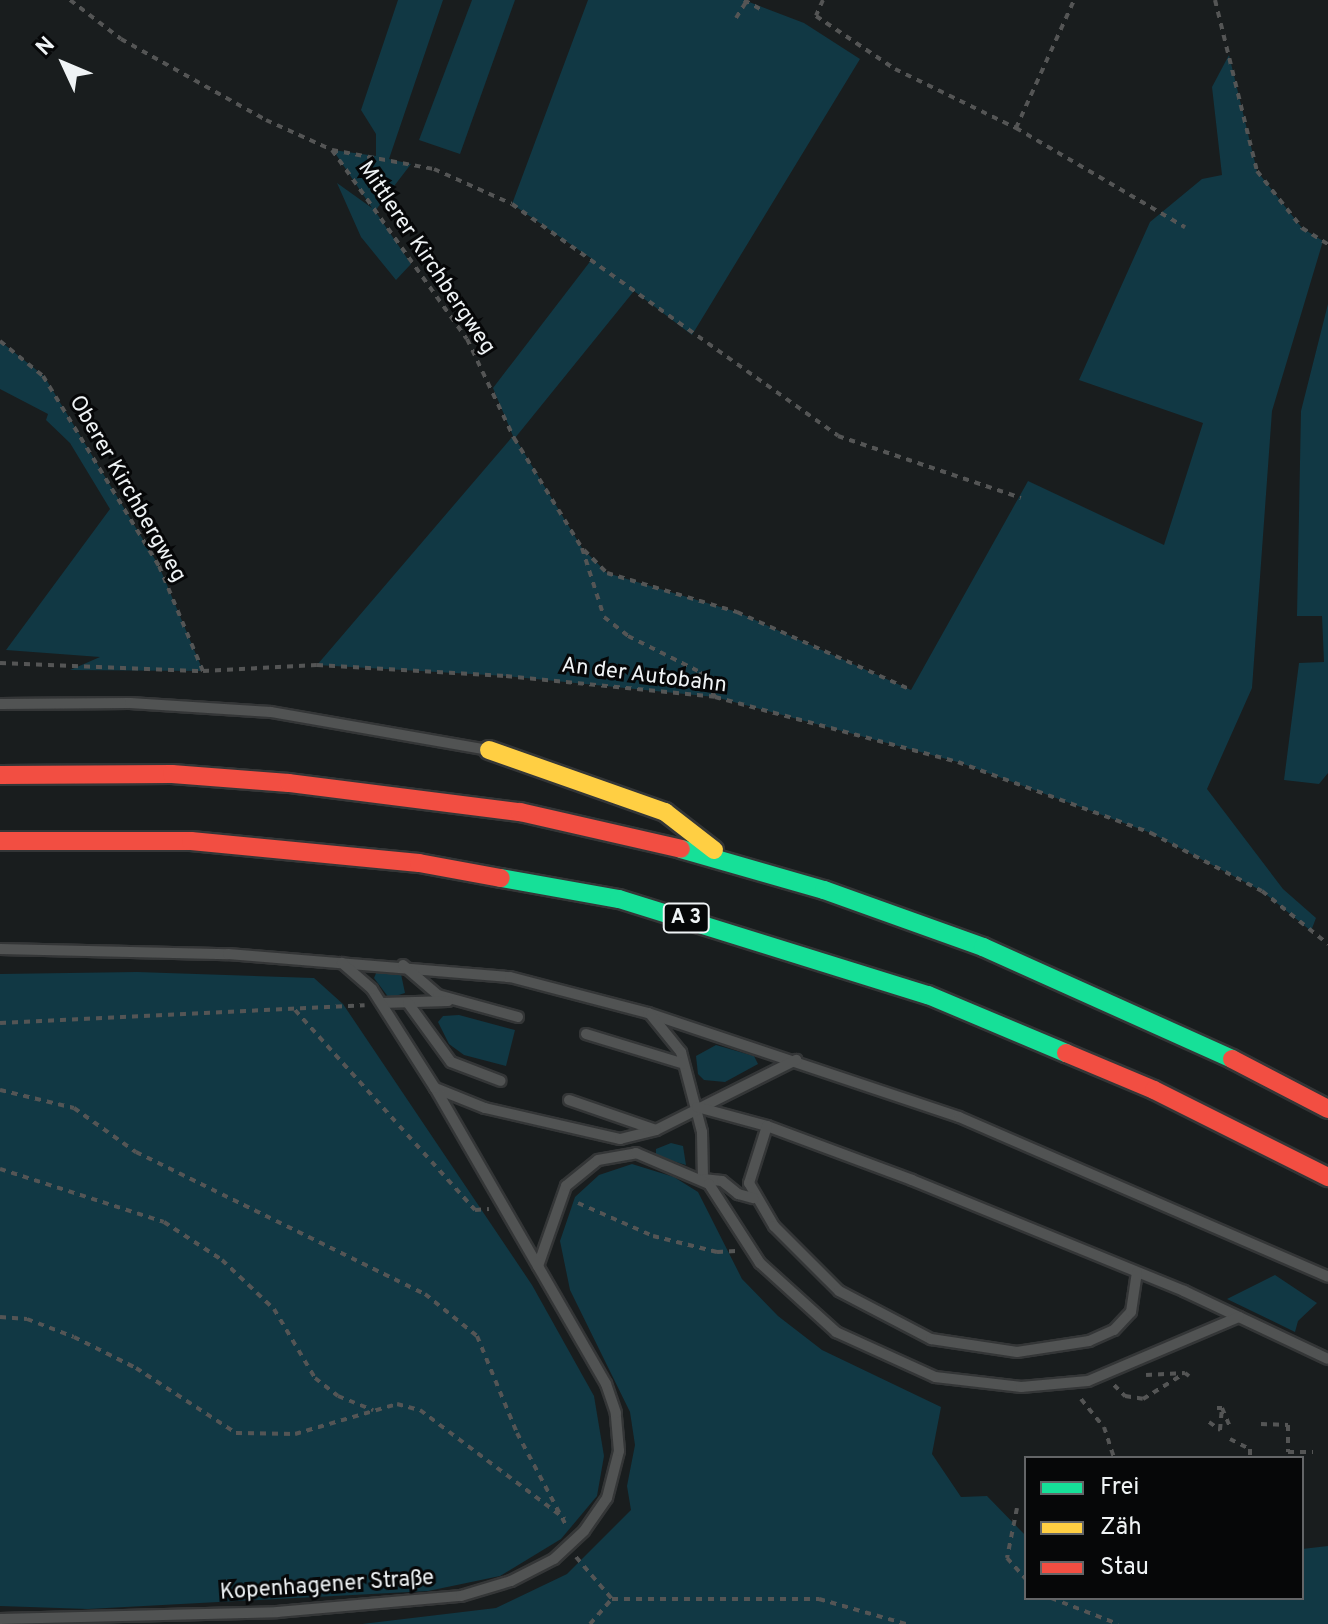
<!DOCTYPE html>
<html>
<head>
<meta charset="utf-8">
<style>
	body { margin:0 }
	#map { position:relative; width:1328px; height:1624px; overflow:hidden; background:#191d1e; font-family:Overpass,sans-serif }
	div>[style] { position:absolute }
	.green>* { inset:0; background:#113844 }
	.path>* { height:4px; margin-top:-2px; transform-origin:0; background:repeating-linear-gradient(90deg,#545555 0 6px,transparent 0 12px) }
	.roads { filter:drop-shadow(2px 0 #343637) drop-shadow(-2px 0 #343637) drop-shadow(0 2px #343637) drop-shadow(0 -2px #343637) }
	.lane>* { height:10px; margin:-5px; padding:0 5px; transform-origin:5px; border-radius:5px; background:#515353 }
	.fast>* { height:18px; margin:-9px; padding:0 9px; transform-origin:9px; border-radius:9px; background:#16e098 }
	.slow>* { height:18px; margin:-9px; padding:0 9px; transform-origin:9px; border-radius:9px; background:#ffcf43 }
	.jam>* { height:18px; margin:-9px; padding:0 9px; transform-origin:9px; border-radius:9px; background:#f24e42 }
	span { translate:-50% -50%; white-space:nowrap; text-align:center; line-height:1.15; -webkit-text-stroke:6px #060708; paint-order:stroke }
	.shield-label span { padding:2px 6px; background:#060708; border:2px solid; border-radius:6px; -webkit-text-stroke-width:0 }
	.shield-label { font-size:20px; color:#eff3f5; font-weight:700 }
	.street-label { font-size:22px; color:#eff3f5 }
	.legend { position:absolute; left:1024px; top:1456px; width:280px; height:144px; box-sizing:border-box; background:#060708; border:2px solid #636567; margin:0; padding:10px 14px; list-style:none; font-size:24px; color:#eff3f5 }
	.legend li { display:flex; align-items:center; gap:16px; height:40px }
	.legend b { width:40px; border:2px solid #636567 }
	.north { position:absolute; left:24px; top:24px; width:80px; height:80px; -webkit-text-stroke:6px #060708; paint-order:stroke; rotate:314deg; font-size:22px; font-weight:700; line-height:32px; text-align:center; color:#eff3f5 }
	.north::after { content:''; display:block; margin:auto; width:28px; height:36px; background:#eff3f5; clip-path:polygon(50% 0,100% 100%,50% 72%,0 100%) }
</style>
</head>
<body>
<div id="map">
	<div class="green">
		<div style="clip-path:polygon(398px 0,443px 0,389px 159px,411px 164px,375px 211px,411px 264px,396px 280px,361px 237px,337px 183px,372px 208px,333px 150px,376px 156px,376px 134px,361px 110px)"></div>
		<div style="clip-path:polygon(472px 0,515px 0,460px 154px,419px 140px)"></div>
		<div style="clip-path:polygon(588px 0,744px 0,804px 23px,860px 59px,692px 335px,634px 291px,515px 438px,582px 548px,607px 573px,737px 612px,911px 690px,1028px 481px,1164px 545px,1203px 423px,1079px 380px,1150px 222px,1202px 179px,1222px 175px,1212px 87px,1229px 55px,1257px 171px,1302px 228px,1323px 241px,1272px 411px,1252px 688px,1207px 789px,1283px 889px,1316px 918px,1311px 931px,1262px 891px,1151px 833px,958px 762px,715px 697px,506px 676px,317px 665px,513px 436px,493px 388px,592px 259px,512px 204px)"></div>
		<div style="clip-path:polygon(1328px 304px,1328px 773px,1319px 784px,1284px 780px,1299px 663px,1324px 662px,1322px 616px,1297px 616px,1301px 411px)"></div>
		<div style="clip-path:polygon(0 341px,44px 376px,159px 566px,203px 671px,70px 670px,100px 657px,6px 650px,110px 509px,70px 443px,46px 420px,48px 414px,0 389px)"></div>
		<div style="clip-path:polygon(377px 971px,401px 974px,405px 993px,389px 998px,374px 978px)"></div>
		<div style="clip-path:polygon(137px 972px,314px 978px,343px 1004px,532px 1285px,594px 1396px,604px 1456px,597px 1496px,561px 1539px,500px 1576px,428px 1591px,88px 1609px,0 1606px,0 974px)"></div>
		<div style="clip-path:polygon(459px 1015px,515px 1030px,506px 1066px,464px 1055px,449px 1044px,438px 1022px,443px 1016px)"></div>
		<div style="clip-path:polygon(716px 1045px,754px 1056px,758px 1064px,725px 1082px,704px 1080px,698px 1074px,696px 1056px)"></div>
		<div style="clip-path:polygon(671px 1143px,683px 1146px,686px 1165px,656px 1156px,656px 1149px)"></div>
		<div style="clip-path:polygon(632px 1164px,674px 1177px,698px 1192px,742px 1279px,778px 1316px,822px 1350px,941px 1407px,932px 1454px,961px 1497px,987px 1496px,1026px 1536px,1026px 1598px,1302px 1598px,1302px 1549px,1328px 1546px,1328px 1624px,362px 1624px,496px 1608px,567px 1574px,631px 1510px,627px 1486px,635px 1445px,630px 1412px,570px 1290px,560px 1241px,575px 1197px,599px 1175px)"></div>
		<div style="clip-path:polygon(1275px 1275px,1317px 1303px,1298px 1321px,1295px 1332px,1227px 1299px)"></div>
	</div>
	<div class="path">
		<div style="left:70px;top:0;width:64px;rotate:37.4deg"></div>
		<div style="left:121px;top:39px;width:166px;rotate:29.2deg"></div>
		<div style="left:266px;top:120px;width:72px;rotate:24.4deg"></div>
		<div style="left:332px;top:150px;width:232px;rotate:54.5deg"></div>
		<div style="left:467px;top:339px;width:110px;rotate:64.6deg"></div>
		<div style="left:514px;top:438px;width:129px;rotate:58.3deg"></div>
		<div style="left:582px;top:548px;width:72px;rotate:72.3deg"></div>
		<div style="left:604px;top:617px;width:31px;rotate:38deg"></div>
		<div style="left:628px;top:636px;width:80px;rotate:26.6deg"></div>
		<div style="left:700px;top:672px;width:29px;rotate:59deg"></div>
		<div style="left:744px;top:0;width:21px;rotate:29deg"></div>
		<div style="left:823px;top:0;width:17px;rotate:114deg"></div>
		<div style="left:816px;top:16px;width:95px;rotate:33.9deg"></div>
		<div style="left:895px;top:69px;width:135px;rotate:26deg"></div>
		<div style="left:1016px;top:128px;width:196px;rotate:30.4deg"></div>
		<div style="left:1215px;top:0;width:176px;rotate:76.2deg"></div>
		<div style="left:1257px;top:171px;width:73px;rotate:51.7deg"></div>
		<div style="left:1302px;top:228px;width:31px;rotate:32deg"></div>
		<div style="left:736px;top:18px;width:19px;rotate:-58deg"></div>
		<div style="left:1016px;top:128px;width:141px;rotate:-65.6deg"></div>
		<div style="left:332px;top:150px;width:104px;rotate:10.6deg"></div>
		<div style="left:434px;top:169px;width:85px;rotate:24.2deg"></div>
		<div style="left:512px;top:204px;width:400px;rotate:35.4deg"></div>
		<div style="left:838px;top:436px;width:193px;rotate:18.7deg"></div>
		<div style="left:0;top:341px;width:55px;rotate:39.1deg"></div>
		<div style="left:43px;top:376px;width:223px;rotate:58.6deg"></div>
		<div style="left:159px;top:566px;width:114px;rotate:67.3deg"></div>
		<div style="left:584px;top:550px;width:33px;rotate:45deg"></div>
		<div style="left:607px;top:573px;width:136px;rotate:16.7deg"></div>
		<div style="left:737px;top:612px;width:191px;rotate:24.1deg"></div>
		<div style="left:0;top:663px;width:203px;rotate:2.3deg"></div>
		<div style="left:203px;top:671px;width:114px;rotate:-3deg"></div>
		<div style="left:317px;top:665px;width:189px;rotate:3.3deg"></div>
		<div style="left:506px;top:676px;width:210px;rotate:5.7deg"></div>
		<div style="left:715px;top:697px;width:252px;rotate:15deg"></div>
		<div style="left:958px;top:762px;width:206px;rotate:20.2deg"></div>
		<div style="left:1151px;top:833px;width:125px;rotate:27.6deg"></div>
		<div style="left:1262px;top:891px;width:85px;rotate:38.8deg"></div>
		<div style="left:295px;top:1010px;width:269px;rotate:48deg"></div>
		<div style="left:475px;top:1210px;width:14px;rotate:-4deg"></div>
		<div style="left:0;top:1023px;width:365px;rotate:-2.8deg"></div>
		<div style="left:0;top:1090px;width:76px;rotate:13.7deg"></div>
		<div style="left:74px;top:1108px;width:76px;rotate:35.4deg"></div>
		<div style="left:136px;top:1152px;width:322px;rotate:26.2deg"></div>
		<div style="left:425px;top:1294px;width:67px;rotate:38.9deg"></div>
		<div style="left:477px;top:1336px;width:105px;rotate:67.6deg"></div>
		<div style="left:517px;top:1433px;width:106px;rotate:62deg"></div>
		<div style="left:0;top:1169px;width:172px;rotate:17.9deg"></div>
		<div style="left:164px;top:1222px;width:69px;rotate:33.2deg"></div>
		<div style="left:222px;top:1260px;width:71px;rotate:43.3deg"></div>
		<div style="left:274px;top:1309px;width:80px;rotate:59.3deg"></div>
		<div style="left:315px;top:1378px;width:29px;rotate:38deg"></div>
		<div style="left:338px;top:1396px;width:38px;rotate:22deg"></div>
		<div style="left:578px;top:1203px;width:82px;rotate:23.7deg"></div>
		<div style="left:653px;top:1236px;width:66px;rotate:14deg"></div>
		<div style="left:717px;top:1252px;width:19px;rotate:-3deg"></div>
		<div style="left:0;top:1317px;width:27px;rotate:4deg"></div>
		<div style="left:27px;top:1319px;width:50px;rotate:21deg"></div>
		<div style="left:74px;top:1337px;width:69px;rotate:26.6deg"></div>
		<div style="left:136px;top:1368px;width:119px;rotate:33deg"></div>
		<div style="left:236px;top:1433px;width:59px;rotate:1deg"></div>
		<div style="left:295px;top:1434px;width:106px;rotate:-16.4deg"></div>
		<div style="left:397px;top:1404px;width:24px;rotate:15deg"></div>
		<div style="left:420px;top:1410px;width:181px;rotate:36.9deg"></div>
		<div style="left:1146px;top:1375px;width:39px;rotate:-3deg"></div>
		<div style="left:1114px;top:1385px;width:16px;rotate:45deg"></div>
		<div style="left:1125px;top:1396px;width:18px;rotate:9deg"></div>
		<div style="left:1143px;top:1399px;width:49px;rotate:-31.8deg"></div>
		<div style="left:1185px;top:1373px;width:5px;rotate:37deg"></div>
		<div style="left:1081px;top:1399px;width:36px;rotate:51deg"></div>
		<div style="left:1104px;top:1427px;width:33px;rotate:72deg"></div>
		<div style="left:1217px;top:1408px;width:5px"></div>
		<div style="left:1222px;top:1408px;width:23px;rotate:67deg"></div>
		<div style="left:1209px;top:1422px;width:14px;rotate:36deg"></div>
		<div style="left:1220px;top:1430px;width:22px;rotate:-85deg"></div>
		<div style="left:1261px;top:1424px;width:27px;rotate:2deg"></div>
		<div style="left:1288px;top:1425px;width:27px;rotate:90deg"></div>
		<div style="left:1288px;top:1452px;width:25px"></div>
		<div style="left:1230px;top:1439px;width:22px;rotate:27deg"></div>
		<div style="left:1250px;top:1449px;width:9px;rotate:90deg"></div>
		<div style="left:1017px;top:1508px;width:51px;rotate:101.3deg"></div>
		<div style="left:1007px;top:1558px;width:28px;rotate:48deg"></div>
		<div style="left:576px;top:1557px;width:55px;rotate:49.4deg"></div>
		<div style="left:612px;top:1599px;width:207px"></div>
		<div style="left:819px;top:1599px;width:91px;rotate:16deg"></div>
		<div style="left:1051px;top:1598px;width:72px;rotate:21.2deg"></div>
		<div style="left:590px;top:1624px;width:33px;rotate:-49deg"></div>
	</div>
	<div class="roads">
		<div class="lane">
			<div style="left:0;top:704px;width:130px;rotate:-0.4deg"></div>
			<div style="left:130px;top:703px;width:141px;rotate:3.7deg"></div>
			<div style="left:271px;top:712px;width:215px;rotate:9.9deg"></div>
			<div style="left:0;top:949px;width:228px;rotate:1.3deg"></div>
			<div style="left:228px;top:954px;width:283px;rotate:4.7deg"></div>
			<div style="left:510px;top:977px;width:143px;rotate:14.6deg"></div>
			<div style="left:648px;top:1013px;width:328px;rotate:18.5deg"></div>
			<div style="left:959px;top:1117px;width:402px;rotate:23.4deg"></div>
			<div style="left:403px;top:965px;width:46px;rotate:40.6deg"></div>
			<div style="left:438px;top:995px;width:83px;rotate:15.4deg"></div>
			<div style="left:382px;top:1003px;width:66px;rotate:-1.7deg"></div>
			<div style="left:408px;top:1003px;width:73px;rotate:53.9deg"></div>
			<div style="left:451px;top:1062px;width:53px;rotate:20.8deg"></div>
			<div style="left:651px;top:1015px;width:48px;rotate:51deg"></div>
			<div style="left:681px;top:1052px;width:83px;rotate:75.3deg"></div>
			<div style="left:702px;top:1132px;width:47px;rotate:88.8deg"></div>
			<div style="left:586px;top:1034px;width:102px;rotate:17deg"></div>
			<div style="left:435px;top:1088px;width:54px;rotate:21.8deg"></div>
			<div style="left:485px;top:1108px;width:139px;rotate:12.9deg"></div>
			<div style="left:620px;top:1139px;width:37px;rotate:-14deg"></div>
			<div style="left:656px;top:1130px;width:157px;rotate:-26.6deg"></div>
			<div style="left:569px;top:1100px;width:92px;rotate:19deg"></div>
			<div style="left:697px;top:1107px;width:73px;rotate:15.2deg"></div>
			<div style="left:767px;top:1126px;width:155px;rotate:20.4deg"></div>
			<div style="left:912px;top:1180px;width:294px;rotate:22.2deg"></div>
			<div style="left:1184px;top:1291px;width:159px;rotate:25.3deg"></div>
			<div style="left:767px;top:1126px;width:60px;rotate:107.5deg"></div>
			<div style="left:749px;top:1183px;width:50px;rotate:59.8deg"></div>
			<div style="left:774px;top:1226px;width:92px;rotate:45deg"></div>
			<div style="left:839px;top:1291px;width:104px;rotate:27.6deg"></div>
			<div style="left:931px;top:1339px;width:87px;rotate:8.6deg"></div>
			<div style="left:1017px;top:1352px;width:73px;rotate:-8.7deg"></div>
			<div style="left:1089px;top:1341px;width:27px;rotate:-24deg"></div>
			<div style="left:1114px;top:1330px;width:25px;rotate:-47deg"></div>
			<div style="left:1131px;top:1312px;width:40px;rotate:-81.5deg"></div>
			<div style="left:703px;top:1179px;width:19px;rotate:6deg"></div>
			<div style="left:722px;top:1181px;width:21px;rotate:39deg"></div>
			<div style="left:738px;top:1194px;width:16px;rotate:15deg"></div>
			<div style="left:538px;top:1266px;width:85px;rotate:-70.7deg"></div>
			<div style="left:566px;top:1186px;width:41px;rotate:-39.1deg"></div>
			<div style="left:598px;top:1160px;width:39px;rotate:-10deg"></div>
			<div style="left:636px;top:1153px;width:79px;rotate:23deg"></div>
			<div style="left:709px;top:1184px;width:94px;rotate:57.2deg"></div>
			<div style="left:760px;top:1263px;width:103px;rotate:42.2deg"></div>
			<div style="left:836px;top:1332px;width:109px;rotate:24.4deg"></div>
			<div style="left:935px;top:1377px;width:87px;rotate:6.6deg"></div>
			<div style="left:1021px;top:1387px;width:67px;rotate:-5.1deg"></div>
			<div style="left:1088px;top:1381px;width:164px;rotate:-23deg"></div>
			<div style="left:0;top:1619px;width:277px;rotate:-1.4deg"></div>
			<div style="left:277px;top:1612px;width:185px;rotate:-5deg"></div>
			<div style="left:461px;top:1596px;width:52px;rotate:-16.7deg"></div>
			<div style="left:511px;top:1581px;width:48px;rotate:-27.1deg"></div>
			<div style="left:554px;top:1559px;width:41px;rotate:-43deg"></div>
			<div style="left:584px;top:1531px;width:40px;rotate:-55.1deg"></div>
			<div style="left:607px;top:1498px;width:49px;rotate:-75.7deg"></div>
			<div style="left:619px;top:1451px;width:38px;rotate:-95deg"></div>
			<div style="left:616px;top:1413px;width:31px;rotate:-109deg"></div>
			<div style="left:606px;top:1384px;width:342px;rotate:-120deg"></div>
			<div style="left:435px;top:1088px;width:117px;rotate:-122.5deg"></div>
			<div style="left:372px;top:989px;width:40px;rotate:-139deg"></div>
		</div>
		<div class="fast">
			<div style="left:681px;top:849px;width:149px;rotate:16deg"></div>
			<div style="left:824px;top:890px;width:169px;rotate:19.7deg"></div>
			<div style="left:983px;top:947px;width:273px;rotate:24.2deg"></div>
			<div style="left:501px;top:878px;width:120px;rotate:10.1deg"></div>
			<div style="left:619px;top:899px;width:324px;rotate:17.3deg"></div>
			<div style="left:928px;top:995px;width:150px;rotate:22.8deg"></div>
		</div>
		<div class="slow">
			<div style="left:489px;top:750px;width:187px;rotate:19.4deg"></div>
			<div style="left:665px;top:812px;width:62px;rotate:37.8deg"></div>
		</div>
		<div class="jam">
			<div style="left:0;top:775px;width:172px;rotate:-0.3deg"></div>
			<div style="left:172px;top:774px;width:117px;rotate:4.4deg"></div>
			<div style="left:289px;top:783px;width:233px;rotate:7.2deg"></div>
			<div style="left:520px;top:812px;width:165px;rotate:12.9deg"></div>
			<div style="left:0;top:841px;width:191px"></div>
			<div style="left:191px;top:841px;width:229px;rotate:5.5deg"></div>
			<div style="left:419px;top:863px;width:83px;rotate:10.4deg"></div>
			<div style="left:1066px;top:1053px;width:95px;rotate:22.8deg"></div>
			<div style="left:1154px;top:1090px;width:195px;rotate:26.6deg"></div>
			<div style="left:1232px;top:1059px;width:108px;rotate:27.5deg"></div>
		</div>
	</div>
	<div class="shield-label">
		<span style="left:686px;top:918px">A 3</span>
	</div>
	<div class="street-label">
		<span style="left:426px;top:258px;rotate:56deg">Mittlerer Kirchbergweg</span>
		<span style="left:127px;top:489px;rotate:60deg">Oberer Kirchbergweg</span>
		<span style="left:644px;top:676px;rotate:7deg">An der Autobahn</span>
		<span style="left:327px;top:1586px;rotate:-4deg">Kopenhagener Straße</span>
	</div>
	<ul class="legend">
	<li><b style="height:10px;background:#16e098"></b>Frei</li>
	<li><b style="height:10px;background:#ffcf43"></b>Zäh</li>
	<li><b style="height:10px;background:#f24e42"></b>Stau</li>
	</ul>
	<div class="north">N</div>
</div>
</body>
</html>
